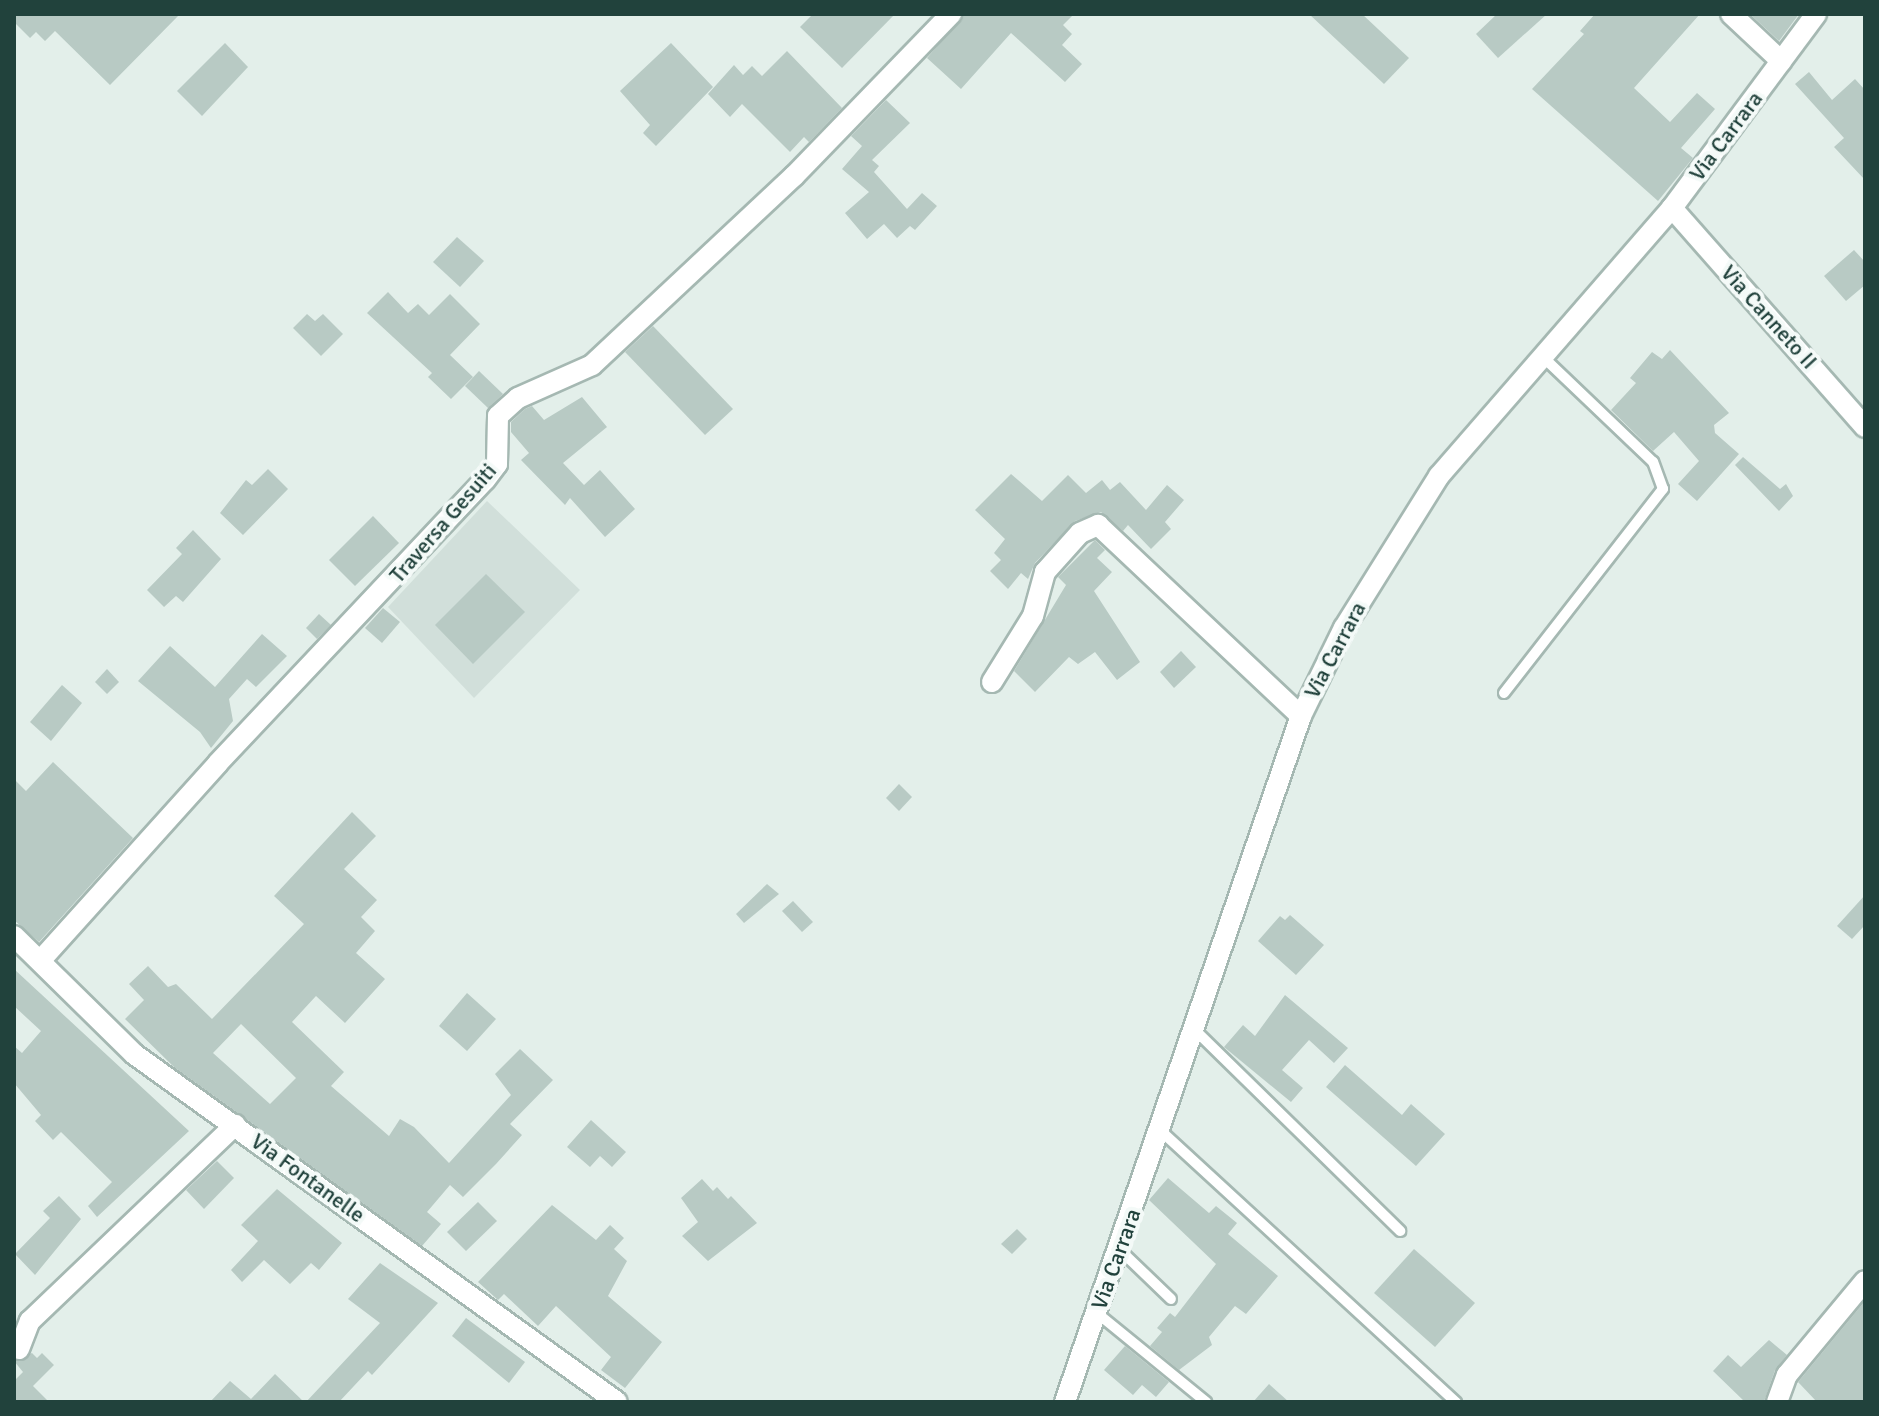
<!DOCTYPE html>
<html>
<head>
<meta charset="utf-8">
<style>
	body { margin:0 }
	#map { position:relative; width:1879px; height:1416px; overflow:hidden; background:#e3efea; font-family:Signika,sans-serif }
	div>[style] { position:absolute }
	.built>* { inset:0; background:#d1dfda }
	.building>* { inset:0; background:#b8cac4 }
	.roads { filter:drop-shadow(2px 0 #a5b8b2) drop-shadow(-2px 0 #a5b8b2) drop-shadow(0 2px #a5b8b2) drop-shadow(0 -2px #a5b8b2) }
	.lane>* { height:10px; margin:-5px; padding:0 5px; transform-origin:5px; border-radius:5px; background:#fff }
	.street>* { height:20px; margin:-10px; padding:0 10px; transform-origin:10px; border-radius:10px; background:#fff }
	span { translate:-50% -50%; white-space:nowrap; text-align:center; line-height:1.15; -webkit-text-stroke:8px #f4faf8; paint-order:stroke }
	.street-label { font-size:22px; color:#21423c }
	.frame { position:absolute; inset:0; border:16px solid #21423c; pointer-events:none }
</style>
</head>
<body>
<div id="map">
	<div class="built">
		<div style="clip-path:polygon(487px 501px,580px 590px,474px 698px,388px 607px)"></div>
	</div>
	<div class="building">
		<div style="clip-path:polygon(14px 14px,180px 14px,110px 85px,55px 31px,45px 41px,36px 32px,30px 38px,14px 22px)"></div>
		<div style="clip-path:polygon(813px 14px,895px 14px,842px 68px,800px 27px)"></div>
		<div style="clip-path:polygon(965px 14px,1074px 14px,1063px 25px,1072px 34px,1062px 45px,1082px 64px,1065px 82px,1011px 33px,961px 89px,927px 58px)"></div>
		<div style="clip-path:polygon(1309px 14px,1362px 14px,1409px 58px,1384px 84px)"></div>
		<div style="clip-path:polygon(1497px 14px,1547px 14px,1498px 58px,1476px 34px)"></div>
		<div style="clip-path:polygon(1595px 14px,1700px 14px,1634px 88px,1670px 122px,1697px 93px,1715px 109px,1681px 148px,1693px 158px,1658px 201px,1532px 89px,1584px 34px,1580px 31px)"></div>
		<div style="clip-path:polygon(1750px 14px,1799px 14px,1779px 41px)"></div>
		<div style="clip-path:polygon(225px 43px,248px 67px,202px 116px,177px 91px)"></div>
		<div style="clip-path:polygon(671px 43px,713px 87px,656px 146px,643px 133px,650px 125px,620px 91px)"></div>
		<div style="clip-path:polygon(787px 51px,842px 108px,809px 142px,804px 137px,790px 152px,742px 104px,730px 117px,708px 94px,734px 65px,743px 75px,752px 66px,762px 76px)"></div>
		<div style="clip-path:polygon(1809px 72px,1832px 100px,1855px 79px,1865px 90px,1865px 180px,1834px 147px,1844px 138px,1795px 84px)"></div>
		<div style="clip-path:polygon(886px 100px,910px 123px,872px 160px,879px 166px,874px 172px,907px 209px,922px 193px,937px 206px,915px 230px,910px 226px,897px 238px,884px 224px,867px 239px,845px 213px,869px 192px,842px 169px,862px 146px,851px 136px)"></div>
		<div style="clip-path:polygon(457px 237px,484px 261px,460px 287px,433px 262px)"></div>
		<div style="clip-path:polygon(1854px 250px,1865px 262px,1865px 285px,1846px 301px,1824px 276px)"></div>
		<div style="clip-path:polygon(388px 292px,408px 313px,418px 304px,429px 315px,450px 294px,480px 324px,450px 355px,473px 377px,451px 399px,428px 377px,432px 373px,367px 313px)"></div>
		<div style="clip-path:polygon(307px 314px,315px 321px,323px 314px,343px 334px,321px 356px,293px 328px)"></div>
		<div style="clip-path:polygon(653px 326px,733px 409px,705px 435px,625px 352px)"></div>
		<div style="clip-path:polygon(1670px 350px,1729px 413px,1714px 425px,1715px 433px,1739px 454px,1697px 501px,1678px 484px,1699px 461px,1674px 432px,1653px 451px,1611px 410px,1636px 383px,1630px 378px,1652px 352px,1662px 359px)"></div>
		<div style="clip-path:polygon(479px 371px,503px 394px,488px 408px,465px 386px)"></div>
		<div style="clip-path:polygon(582px 397px,607px 427px,563px 463px,584px 485px,600px 470px,635px 509px,605px 537px,570px 498px,565px 505px,521px 460px,529px 453px,511px 432px,511px 422px,525px 409px,532px 406px,544px 420px)"></div>
		<div style="clip-path:polygon(1743px 457px,1780px 489px,1786px 484px,1793px 496px,1779px 511px,1735px 465px)"></div>
		<div style="clip-path:polygon(268px 469px,288px 489px,243px 535px,220px 513px,246px 480px,252px 485px)"></div>
		<div style="clip-path:polygon(1011px 474px,1042px 501px,1068px 475px,1086px 493px,1102px 480px,1110px 490px,1120px 482px,1146px 510px,1167px 485px,1184px 500px,1165px 522px,1171px 529px,1151px 549px,1128px 525px,1123px 531px,1101px 512px,1075px 521px,1035px 563px,1028px 579px,1021px 573px,1008px 589px,990px 571px,1001px 560px,994px 553px,1005px 539px,975px 510px)"></div>
		<div style="clip-path:polygon(373px 516px,399px 543px,355px 586px,329px 560px)"></div>
		<div style="clip-path:polygon(193px 530px,221px 559px,183px 602px,176px 596px,164px 607px,147px 590px,182px 554px,176px 548px)"></div>
		<div style="clip-path:polygon(1095px 540px,1105px 550px,1097px 558px,1112px 572px,1094px 591px,1140px 662px,1117px 680px,1095px 652px,1078px 664px,1069px 657px,1035px 692px,1014px 671px,1066px 585px,1058px 577px)"></div>
		<div style="clip-path:polygon(486px 574px,525px 612px,473px 664px,435px 625px)"></div>
		<div style="clip-path:polygon(383px 608px,400px 622px,382px 643px,365px 628px)"></div>
		<div style="clip-path:polygon(319px 614px,331px 625px,317px 639px,306px 628px)"></div>
		<div style="clip-path:polygon(262px 634px,287px 656px,256px 687px,247px 679px,229px 699px,233px 721px,211px 748px,200px 732px,138px 681px,170px 646px,215px 687px)"></div>
		<div style="clip-path:polygon(1181px 651px,1196px 667px,1174px 688px,1160px 672px)"></div>
		<div style="clip-path:polygon(107px 669px,119px 682px,107px 694px,95px 682px)"></div>
		<div style="clip-path:polygon(62px 685px,82px 703px,51px 741px,30px 722px)"></div>
		<div style="clip-path:polygon(53px 762px,133px 838px,39px 942px,14px 920px,14px 779px,26px 791px)"></div>
		<div style="clip-path:polygon(899px 784px,912px 797px,899px 811px,886px 798px)"></div>
		<div style="clip-path:polygon(evenodd,352px 812px,376px 836px,344px 869px,377px 900px,361px 917px,375px 931px,356px 953px,385px 979px,345px 1023px,316px 996px,292px 1022px,344px 1072px,331px 1086px,389px 1136px,400px 1119px,414px 1127px,449px 1163px,511px 1095px,495px 1074px,520px 1049px,553px 1080px,510px 1124px,522px 1135px,496px 1164px,463px 1197px,450px 1185px,427px 1212px,441px 1224px,422px 1246px,175px 1068px,125px 1019px,144px 1000px,129px 984px,148px 966px,168px 987px,176px 984px,212px 1019px,304px 924px,274px 896px,352px 812px,241px 1024px,296px 1078px,270px 1104px,213px 1053px,241px 1024px)"></div>
		<div style="clip-path:polygon(767px 884px,779px 894px,744px 923px,736px 914px)"></div>
		<div style="clip-path:polygon(1865px 895px,1865px 925px,1852px 939px,1837px 926px)"></div>
		<div style="clip-path:polygon(793px 901px,813px 922px,802px 932px,782px 911px)"></div>
		<div style="clip-path:polygon(1290px 915px,1324px 945px,1296px 975px,1258px 941px,1280px 916px,1285px 920px)"></div>
		<div style="clip-path:polygon(14px 969px,189px 1131px,97px 1217px,88px 1206px,112px 1182px,61px 1132px,53px 1140px,35px 1121px,41px 1115px,14px 1083px,14px 1046px,22px 1053px,41px 1031px,14px 1006px)"></div>
		<div style="clip-path:polygon(467px 993px,496px 1019px,467px 1051px,439px 1026px)"></div>
		<div style="clip-path:polygon(1285px 995px,1348px 1048px,1334px 1063px,1309px 1040px,1282px 1070px,1303px 1088px,1291px 1102px,1224px 1047px,1243px 1025px,1255px 1036px)"></div>
		<div style="clip-path:polygon(1345px 1065px,1402px 1115px,1411px 1104px,1445px 1134px,1416px 1166px,1326px 1087px)"></div>
		<div style="clip-path:polygon(591px 1120px,626px 1152px,612px 1167px,600px 1156px,590px 1167px,567px 1147px)"></div>
		<div style="clip-path:polygon(217px 1161px,234px 1178px,204px 1209px,186px 1190px)"></div>
		<div style="clip-path:polygon(1168px 1178px,1209px 1213px,1216px 1206px,1237px 1223px,1228px 1234px,1278px 1276px,1246px 1314px,1235px 1306px,1209px 1337px,1212px 1345px,1179px 1370px,1150px 1346px,1162px 1332px,1157px 1328px,1170px 1313px,1175px 1317px,1216px 1264px,1149px 1200px)"></div>
		<div style="clip-path:polygon(702px 1179px,713px 1191px,717px 1187px,728px 1199px,731px 1196px,757px 1223px,708px 1261px,682px 1236px,698px 1222px,681px 1198px)"></div>
		<div style="clip-path:polygon(277px 1189px,342px 1243px,319px 1270px,311px 1263px,290px 1284px,264px 1260px,242px 1282px,231px 1270px,258px 1241px,241px 1225px)"></div>
		<div style="clip-path:polygon(59px 1196px,81px 1219px,35px 1275px,15px 1254px,50px 1218px,43px 1211px)"></div>
		<div style="clip-path:polygon(478px 1202px,497px 1221px,466px 1251px,447px 1232px)"></div>
		<div style="clip-path:polygon(552px 1205px,596px 1240px,610px 1225px,624px 1238px,614px 1249px,627px 1261px,608px 1296px,662px 1342px,625px 1388px,601px 1370px,611px 1357px,556px 1306px,538px 1326px,504px 1294px,498px 1300px,478px 1282px)"></div>
		<div style="clip-path:polygon(1017px 1229px,1027px 1239px,1012px 1254px,1001px 1244px)"></div>
		<div style="clip-path:polygon(1414px 1249px,1475px 1303px,1435px 1347px,1374px 1293px)"></div>
		<div style="clip-path:polygon(380px 1263px,438px 1303px,372px 1375px,368px 1371px,339px 1402px,306px 1402px,380px 1323px,348px 1299px)"></div>
		<div style="clip-path:polygon(1865px 1301px,1865px 1402px,1817px 1402px,1798px 1382px)"></div>
		<div style="clip-path:polygon(466px 1318px,525px 1362px,509px 1383px,452px 1336px)"></div>
		<div style="clip-path:polygon(1769px 1340px,1787px 1355px,1775px 1370px,1764px 1402px,1745px 1402px,1713px 1371px,1728px 1355px,1741px 1367px)"></div>
		<div style="clip-path:polygon(1125px 1346px,1169px 1382px,1156px 1397px,1142px 1385px,1133px 1395px,1104px 1370px)"></div>
		<div style="clip-path:polygon(32px 1353px,37px 1358px,42px 1353px,54px 1365px,33px 1386px,49px 1402px,14px 1402px,14px 1381px,23px 1372px,14px 1361px)"></div>
		<div style="clip-path:polygon(275px 1374px,304px 1402px,210px 1402px,230px 1381px,251px 1399px)"></div>
		<div style="clip-path:polygon(1269px 1384px,1289px 1402px,1253px 1402px)"></div>
	</div>
	<div class="roads">
		<div class="lane">
			<div style="left:1504px;top:693px;width:259px;rotate:-52.1deg"></div>
			<div style="left:1663px;top:489px;width:29px;rotate:-110deg"></div>
			<div style="left:1653px;top:462px;width:153px;rotate:-136.3deg"></div>
			<div style="left:1196px;top:1031px;width:286px;rotate:44.4deg"></div>
			<div style="left:1161px;top:1131px;width:401px;rotate:42.6deg"></div>
			<div style="left:1119px;top:1249px;width:72px;rotate:43.9deg"></div>
			<div style="left:1097px;top:1313px;width:141px;rotate:39.2deg"></div>
		</div>
		<div class="street">
			<div style="left:1731px;top:14px;width:69px;rotate:43.2deg"></div>
			<div style="left:1672px;top:208px;width:292px;rotate:48.6deg"></div>
			<div style="left:992px;top:682px;width:78px;rotate:-58.2deg"></div>
			<div style="left:1033px;top:616px;width:46px;rotate:-74.7deg"></div>
			<div style="left:1045px;top:572px;width:52px;rotate:-48.1deg"></div>
			<div style="left:1080px;top:533px;width:20px;rotate:-24deg"></div>
			<div style="left:1098px;top:525px;width:279px;rotate:43.3deg"></div>
			<div style="left:14px;top:936px;width:168px;rotate:44.5deg"></div>
			<div style="left:134px;top:1054px;width:595px;rotate:35.77deg"></div>
			<div style="left:40px;top:961px;width:266px;rotate:-48deg"></div>
			<div style="left:218px;top:763px;width:389px;rotate:-46.7deg"></div>
			<div style="left:485px;top:480px;width:20px;rotate:-53deg"></div>
			<div style="left:497px;top:464px;width:48px;rotate:-88.8deg"></div>
			<div style="left:498px;top:416px;width:27px;rotate:-42deg"></div>
			<div style="left:518px;top:398px;width:81px;rotate:-24deg"></div>
			<div style="left:592px;top:365px;width:277px;rotate:-43.1deg"></div>
			<div style="left:794px;top:176px;width:226px;rotate:-45.9deg"></div>
			<div style="left:19px;top:1349px;width:30px;rotate:-69deg"></div>
			<div style="left:30px;top:1321px;width:284px;rotate:-43.7deg"></div>
			<div style="left:1065px;top:1402px;width:725px;rotate:-71.02deg"></div>
			<div style="left:1301px;top:716px;width:98px;rotate:-64deg"></div>
			<div style="left:1344px;top:628px;width:179px;rotate:-58deg"></div>
			<div style="left:1439px;top:476px;width:355px;rotate:-49deg"></div>
			<div style="left:1672px;top:208px;width:242px;rotate:-53.4deg"></div>
			<div style="left:1777px;top:1402px;width:29px;rotate:-70deg"></div>
			<div style="left:1787px;top:1375px;width:122px;rotate:-50.3deg"></div>
		</div>
	</div>
	<div class="street-label">
		<span style="left:1726px;top:136px;rotate:-53deg">Via Carrara</span>
		<span style="left:1769px;top:317px;rotate:48deg">Via Canneto II</span>
		<span style="left:443px;top:523px;rotate:-49deg">Traversa Gesuiti</span>
		<span style="left:1335px;top:650px;rotate:-62deg">Via Carrara</span>
		<span style="left:308px;top:1178px;rotate:36deg">Via Fontanelle</span>
		<span style="left:1116px;top:1259px;rotate:-70deg">Via Carrara</span>
	</div>
	<div class="frame"></div>
</div>
</body>
</html>
